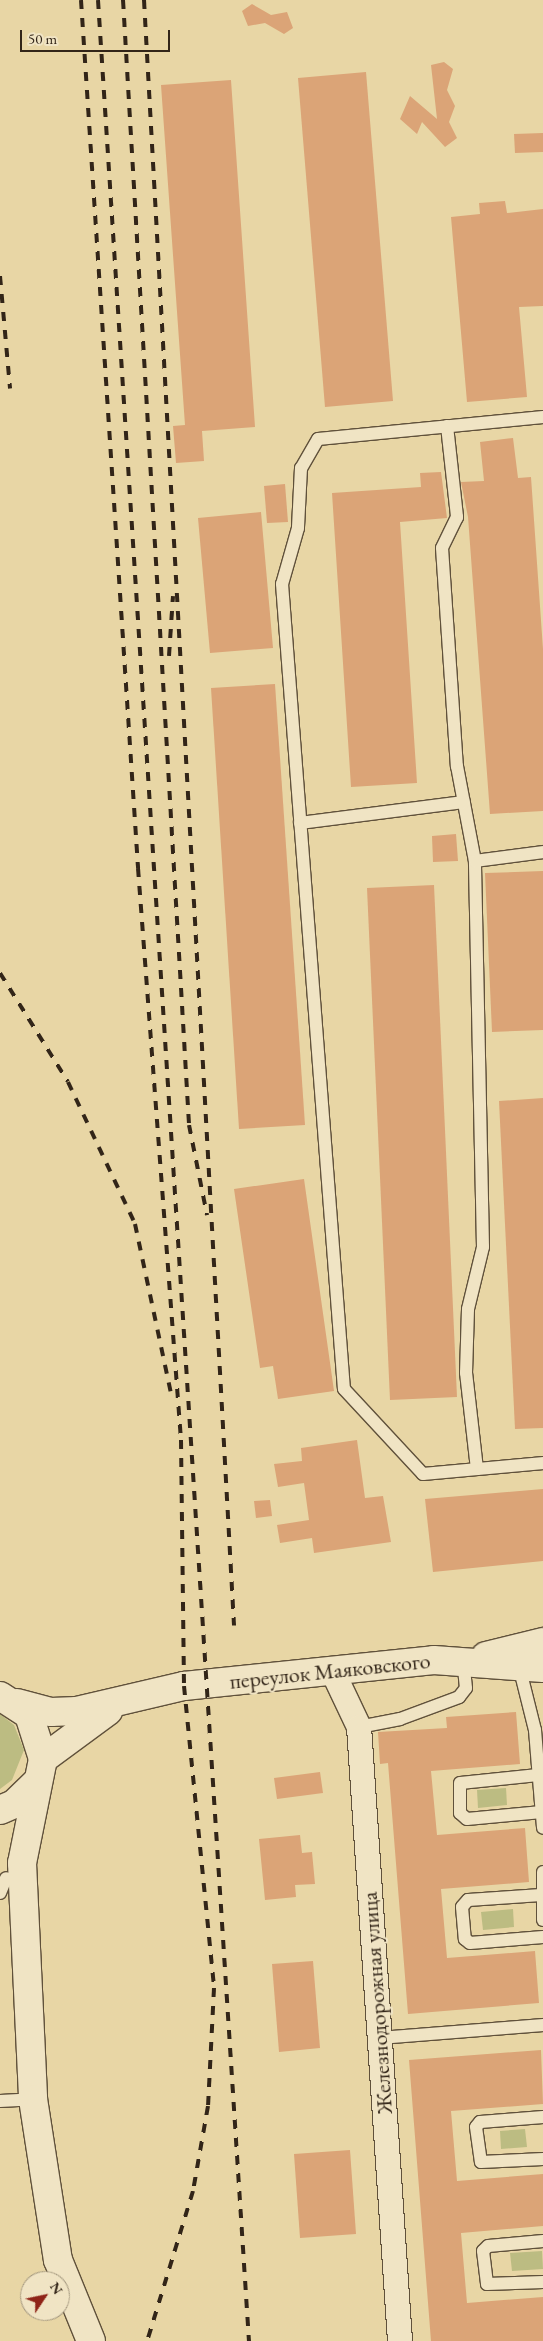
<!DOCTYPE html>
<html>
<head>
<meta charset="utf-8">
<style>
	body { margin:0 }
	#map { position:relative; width:543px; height:2341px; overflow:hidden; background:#e8d6a5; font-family:"EB Garamond",serif }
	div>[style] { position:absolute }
	.green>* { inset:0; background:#bcbc82 }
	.building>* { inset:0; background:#dba477 }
	.roads { filter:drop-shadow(1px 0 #60513b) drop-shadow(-1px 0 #60513b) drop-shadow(0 1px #60513b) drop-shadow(0 -1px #60513b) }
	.lane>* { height:12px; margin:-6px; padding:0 6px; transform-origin:6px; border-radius:6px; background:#f0e4c4 }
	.street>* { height:24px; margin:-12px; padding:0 12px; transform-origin:12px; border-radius:12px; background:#f0e4c4 }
	.secondary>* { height:28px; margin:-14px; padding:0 14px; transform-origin:14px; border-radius:14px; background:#f0e4c4 }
	.rail>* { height:4px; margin-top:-2px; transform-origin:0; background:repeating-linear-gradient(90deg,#322518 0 9px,transparent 0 18px) }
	span { translate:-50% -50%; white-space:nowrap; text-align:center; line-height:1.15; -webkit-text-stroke:4px #f0e4c4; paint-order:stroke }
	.street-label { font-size:22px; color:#322518 }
	.north { position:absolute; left:20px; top:2271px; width:50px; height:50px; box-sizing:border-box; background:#f0e4c4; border:1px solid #a4987f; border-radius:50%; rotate:56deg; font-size:14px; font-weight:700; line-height:20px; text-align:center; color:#322518 }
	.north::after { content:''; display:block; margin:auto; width:18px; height:22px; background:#8f2418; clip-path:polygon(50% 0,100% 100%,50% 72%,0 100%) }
	.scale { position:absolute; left:20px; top:30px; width:150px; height:22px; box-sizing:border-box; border:2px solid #322518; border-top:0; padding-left:6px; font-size:15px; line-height:18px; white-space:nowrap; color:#322518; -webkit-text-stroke:4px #f0e4c4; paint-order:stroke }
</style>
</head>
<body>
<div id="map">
	<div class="green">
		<div style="clip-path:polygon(0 1714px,14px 1725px,24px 1750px,12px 1780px,0 1789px)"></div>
		<div style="clip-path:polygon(506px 1788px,507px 1805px,478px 1808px,477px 1790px)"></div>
		<div style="clip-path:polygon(513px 1909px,514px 1927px,483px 1930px,481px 1912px)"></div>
		<div style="clip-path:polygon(525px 2129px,527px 2147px,501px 2149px,500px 2131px)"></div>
		<div style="clip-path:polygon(542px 2251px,543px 2269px,512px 2271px,510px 2253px)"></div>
	</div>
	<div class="building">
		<div style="clip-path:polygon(252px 4px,271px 15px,287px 12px,293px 28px,284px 34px,265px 23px,248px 26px,242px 11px)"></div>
		<div style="clip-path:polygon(444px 62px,453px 69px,447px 90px,455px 106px,449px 122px,457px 138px,445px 147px,422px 122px,417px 134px,400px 119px,410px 96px,437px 119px,431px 65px)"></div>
		<div style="clip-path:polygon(366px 72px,393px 401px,325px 407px,298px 78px)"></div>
		<div style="clip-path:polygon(231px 80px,255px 427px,202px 431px,204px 461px,176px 463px,173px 426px,185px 425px,161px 85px)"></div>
		<div style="clip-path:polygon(543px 133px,543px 152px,515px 153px,514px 134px)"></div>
		<div style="clip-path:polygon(505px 201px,507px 213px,543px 209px,543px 306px,519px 307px,527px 397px,467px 402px,451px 217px,480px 214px,479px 203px)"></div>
		<div style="clip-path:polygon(513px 438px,518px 478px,531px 477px,543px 649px,543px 811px,490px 814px,468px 517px,461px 482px,484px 481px,480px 442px)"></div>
		<div style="clip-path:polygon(441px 472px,447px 518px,400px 522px,417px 783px,351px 787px,332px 493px,421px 487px,420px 473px)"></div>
		<div style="clip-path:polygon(285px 484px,288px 522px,267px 523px,264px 486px)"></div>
		<div style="clip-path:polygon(261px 512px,273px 648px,210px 653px,198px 518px)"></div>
		<div style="clip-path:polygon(275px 684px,305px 1125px,239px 1129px,211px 688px)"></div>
		<div style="clip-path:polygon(456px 834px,458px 861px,433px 862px,432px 836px)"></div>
		<div style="clip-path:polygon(543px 871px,543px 1030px,492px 1032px,485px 873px)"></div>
		<div style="clip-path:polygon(434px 885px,457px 1397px,390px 1400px,367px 888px)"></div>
		<div style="clip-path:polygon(543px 1098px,543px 1428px,515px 1429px,499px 1101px)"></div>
		<div style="clip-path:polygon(304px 1179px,334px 1391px,278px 1399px,273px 1366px,260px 1368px,234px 1189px)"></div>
		<div style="clip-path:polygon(357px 1440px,365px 1498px,383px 1496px,391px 1542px,314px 1553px,312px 1538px,280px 1543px,277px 1525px,309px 1520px,304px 1483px,278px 1487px,274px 1464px,302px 1461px,301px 1448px)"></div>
		<div style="clip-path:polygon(543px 1489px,543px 1561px,433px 1572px,425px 1499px)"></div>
		<div style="clip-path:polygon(270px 1500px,272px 1516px,256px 1518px,254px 1501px)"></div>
		<div style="clip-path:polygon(516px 1712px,520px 1764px,431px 1771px,437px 1835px,525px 1828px,529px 1882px,441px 1889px,447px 1958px,535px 1951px,539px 2003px,408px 2014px,388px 1763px,380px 1764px,378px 1732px,447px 1728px,446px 1717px)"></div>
		<div style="clip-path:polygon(320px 1772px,323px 1793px,277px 1799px,274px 1778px)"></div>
		<div style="clip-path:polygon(300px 1835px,302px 1853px,312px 1852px,315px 1884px,295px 1885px,296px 1897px,265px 1900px,259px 1839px)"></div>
		<div style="clip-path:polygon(313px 1961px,320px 2048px,279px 2052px,272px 1964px)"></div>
		<div style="clip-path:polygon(541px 2050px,543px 2104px,451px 2111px,457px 2181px,543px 2174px,543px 2226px,461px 2233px,467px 2303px,543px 2297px,543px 2341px,431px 2341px,409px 2060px)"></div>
		<div style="clip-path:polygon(350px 2150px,356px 2234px,300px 2238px,294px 2154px)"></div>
	</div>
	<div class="roads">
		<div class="lane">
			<div style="left:543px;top:417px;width:226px;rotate:174.4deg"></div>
			<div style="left:318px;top:439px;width:34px;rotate:120deg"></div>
			<div style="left:301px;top:468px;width:60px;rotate:92.9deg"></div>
			<div style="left:298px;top:528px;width:58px;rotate:105.9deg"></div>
			<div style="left:282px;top:584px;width:807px;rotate:85.6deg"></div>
			<div style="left:344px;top:1389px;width:116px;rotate:47.1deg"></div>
			<div style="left:423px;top:1474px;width:121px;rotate:-5.2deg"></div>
			<div style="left:447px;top:426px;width:92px;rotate:83.7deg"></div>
			<div style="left:457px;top:517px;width:34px;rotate:116deg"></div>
			<div style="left:442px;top:548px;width:219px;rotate:86.1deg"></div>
			<div style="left:457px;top:766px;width:97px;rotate:79.3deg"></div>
			<div style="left:300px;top:823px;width:165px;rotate:-7.3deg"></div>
			<div style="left:477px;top:1469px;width:97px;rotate:-96.5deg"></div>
			<div style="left:466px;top:1373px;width:64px;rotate:-88.2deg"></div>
			<div style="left:468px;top:1309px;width:64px;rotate:-76.4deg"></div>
			<div style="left:483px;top:1247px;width:386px;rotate:-91.2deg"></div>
			<div style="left:475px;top:861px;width:69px;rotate:-7.5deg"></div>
			<div style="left:519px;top:1666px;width:66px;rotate:76deg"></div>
			<div style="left:535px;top:1730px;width:98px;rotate:85.3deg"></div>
			<div style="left:359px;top:1727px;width:42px;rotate:-11deg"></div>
			<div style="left:400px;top:1719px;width:63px;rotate:-20.4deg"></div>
			<div style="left:459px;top:1697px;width:11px;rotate:-52deg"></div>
			<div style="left:466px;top:1688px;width:27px;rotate:-96deg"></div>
			<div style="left:538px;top:1775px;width:78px;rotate:174.1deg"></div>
			<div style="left:460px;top:1783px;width:30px;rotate:90deg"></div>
			<div style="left:460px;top:1813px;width:9px;rotate:41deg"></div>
			<div style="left:467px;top:1819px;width:75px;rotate:-5.3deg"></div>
			<div style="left:543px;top:1872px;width:48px;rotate:90deg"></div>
			<div style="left:0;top:1893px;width:16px;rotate:-68deg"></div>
			<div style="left:541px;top:1895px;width:73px;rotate:176.1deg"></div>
			<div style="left:468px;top:1900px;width:9px;rotate:131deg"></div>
			<div style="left:462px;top:1907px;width:32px;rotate:85deg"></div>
			<div style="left:465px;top:1939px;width:6px;rotate:39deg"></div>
			<div style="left:470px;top:1943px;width:73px;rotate:-4.7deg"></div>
			<div style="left:379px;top:2038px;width:165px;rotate:-4.5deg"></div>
			<div style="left:0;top:2101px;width:33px;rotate:-3deg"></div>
			<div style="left:543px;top:2117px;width:63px;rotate:175.5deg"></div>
			<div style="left:480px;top:2122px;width:6px;rotate:129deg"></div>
			<div style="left:476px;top:2127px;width:35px;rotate:82deg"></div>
			<div style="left:481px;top:2162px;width:62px;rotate:-2.8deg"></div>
			<div style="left:543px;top:2241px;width:55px;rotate:174.8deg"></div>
			<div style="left:488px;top:2246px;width:7px;rotate:135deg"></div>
			<div style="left:483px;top:2251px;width:33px;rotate:83deg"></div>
			<div style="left:487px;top:2284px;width:56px;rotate:-2deg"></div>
		</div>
		<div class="street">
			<div style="left:332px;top:1670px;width:63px;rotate:64.7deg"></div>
			<div style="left:359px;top:1727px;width:615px;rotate:86.18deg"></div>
		</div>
		<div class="secondary">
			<div style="left:486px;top:1656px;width:59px;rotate:-13.8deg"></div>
			<div style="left:0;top:1696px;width:35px;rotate:33deg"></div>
			<div style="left:29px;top:1715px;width:46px;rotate:72.3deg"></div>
			<div style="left:43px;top:1759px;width:106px;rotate:101.4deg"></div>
			<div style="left:22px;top:1863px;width:236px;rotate:87.3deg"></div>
			<div style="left:33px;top:2099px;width:163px;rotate:81.2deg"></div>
			<div style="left:58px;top:2260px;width:87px;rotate:67.8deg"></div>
			<div style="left:17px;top:1703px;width:35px;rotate:15deg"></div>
			<div style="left:51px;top:1712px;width:26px;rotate:-2deg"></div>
			<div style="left:77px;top:1711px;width:110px;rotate:-13.2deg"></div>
			<div style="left:184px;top:1686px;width:251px;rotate:-5.9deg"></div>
			<div style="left:434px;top:1660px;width:109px;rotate:4.2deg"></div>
			<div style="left:43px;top:1759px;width:81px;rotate:-36.4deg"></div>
			<div style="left:0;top:1810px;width:15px;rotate:-23deg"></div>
			<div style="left:14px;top:1804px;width:33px;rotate:-44deg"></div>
		</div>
	</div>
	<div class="rail">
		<div style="left:81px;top:0;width:870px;rotate:86.24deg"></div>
		<div style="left:138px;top:868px;width:574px;rotate:85.7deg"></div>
		<div style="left:181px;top:1440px;width:246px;rotate:89.3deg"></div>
		<div style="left:184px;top:1686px;width:303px;rotate:84.3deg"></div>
		<div style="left:214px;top:1988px;width:118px;rotate:92.9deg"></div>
		<div style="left:208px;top:2106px;width:86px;rotate:100deg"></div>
		<div style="left:193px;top:2191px;width:157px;rotate:107deg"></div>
		<div style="left:98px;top:0;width:2346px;rotate:86.31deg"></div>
		<div style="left:123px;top:0;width:1127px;rotate:86.64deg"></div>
		<div style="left:189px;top:1125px;width:92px;rotate:78.7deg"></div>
		<div style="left:144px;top:0;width:1628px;rotate:86.83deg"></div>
		<div style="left:0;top:276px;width:113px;rotate:84.9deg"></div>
		<div style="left:169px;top:656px;width:60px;rotate:-86.2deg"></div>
		<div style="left:0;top:973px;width:128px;rotate:58deg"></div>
		<div style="left:68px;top:1082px;width:157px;rotate:64.7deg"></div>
		<div style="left:135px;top:1224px;width:178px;rotate:78deg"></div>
	</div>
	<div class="street-label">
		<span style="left:330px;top:1671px;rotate:-6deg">переулок Маяковского</span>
		<span style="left:377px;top:2003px;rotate:-94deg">Железнодорожная улица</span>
	</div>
	<div class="north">N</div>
	<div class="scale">50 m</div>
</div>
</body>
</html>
